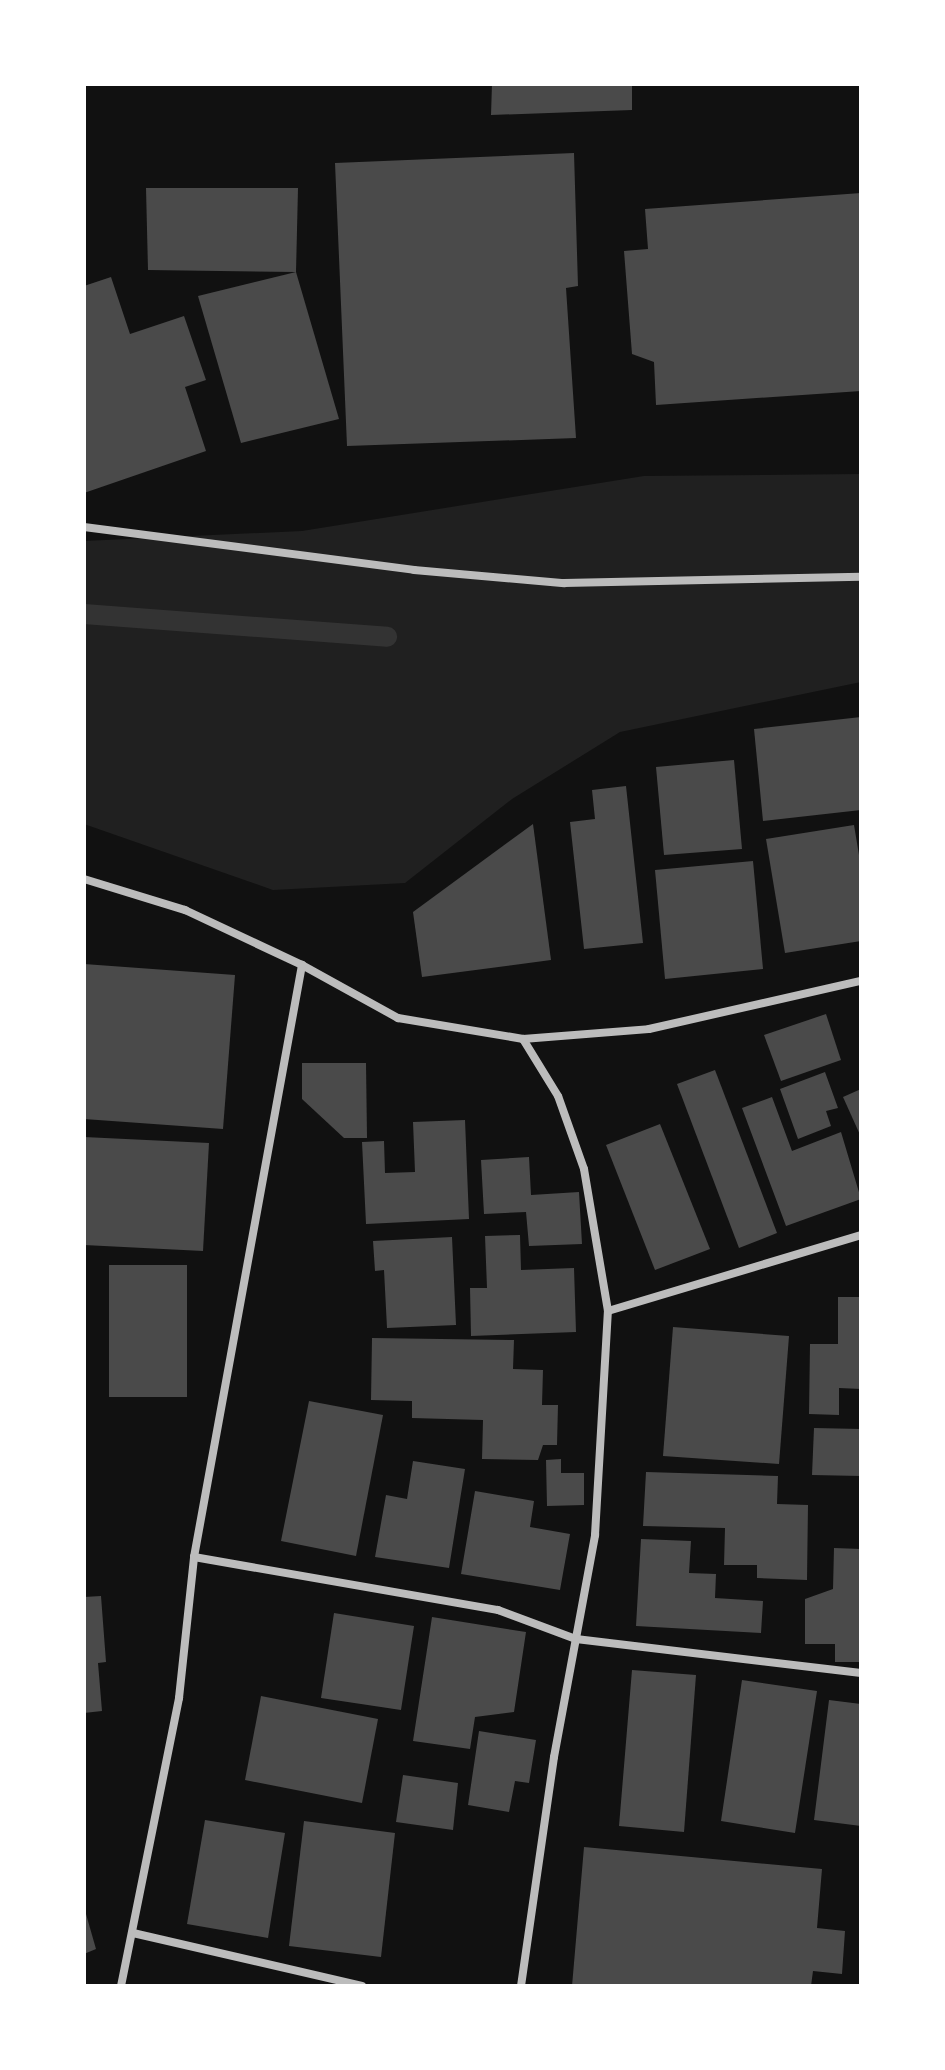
<!DOCTYPE html>
<html>
<head>
<meta charset="utf-8">
<style>
	body { margin:0 }
	#map { position:relative; width:945px; height:2070px; overflow:hidden; background:#111; font-family:Figtree,sans-serif }
	div>[style] { position:absolute }
	.green>* { inset:0; background:#202020 }
	.stream>* { height:20px; margin:-10px; padding:0 10px; transform-origin:10px; border-radius:10px; background:#333 }
	.building>* { inset:0; background:#4a4a4a }
	.minor>* { height:8px; margin:-4px; padding:0 4px; transform-origin:4px; border-radius:4px; background:#bcbcbc }
	span { translate:-50% -50%; white-space:nowrap; text-align:center; line-height:1.15; -webkit-text-stroke:7px #fff; paint-order:stroke }
	.frame { position:absolute; inset:0; border:86px solid #fff; pointer-events:none }
</style>
</head>
<body>
<div id="map">
	<div class="green">
		<div style="clip-path:polygon(861px 474px,861px 682px,620px 732px,512px 799px,405px 883px,273px 890px,84px 824px,84px 541px,302px 531px,644px 476px)"></div>
	</div>
	<div class="stream">
		<div style="left:84px;top:614px;width:304px;rotate:4.3deg"></div>
	</div>
	<div class="building">
		<div style="clip-path:polygon(492px 84px,632px 84px,632px 110px,491px 115px)"></div>
		<div style="clip-path:polygon(574px 153px,578px 286px,566px 288px,576px 438px,347px 446px,335px 163px)"></div>
		<div style="clip-path:polygon(146px 188px,298px 188px,296px 272px,148px 270px)"></div>
		<div style="clip-path:polygon(861px 193px,861px 391px,656px 405px,654px 362px,632px 354px,624px 251px,648px 249px,645px 209px)"></div>
		<div style="clip-path:polygon(296px 272px,339px 419px,241px 443px,198px 296px)"></div>
		<div style="clip-path:polygon(111px 277px,130px 334px,184px 316px,206px 380px,185px 387px,206px 451px,84px 493px,84px 286px)"></div>
		<div style="clip-path:polygon(861px 717px,861px 810px,763px 821px,754px 729px)"></div>
		<div style="clip-path:polygon(734px 760px,742px 849px,664px 855px,656px 767px)"></div>
		<div style="clip-path:polygon(626px 786px,643px 943px,584px 949px,570px 822px,595px 819px,592px 790px)"></div>
		<div style="clip-path:polygon(533px 824px,551px 960px,422px 977px,413px 912px)"></div>
		<div style="clip-path:polygon(854px 825px,861px 867px,861px 941px,785px 953px,766px 839px)"></div>
		<div style="clip-path:polygon(753px 861px,763px 969px,665px 979px,655px 870px)"></div>
		<div style="clip-path:polygon(84px 964px,235px 975px,223px 1129px,84px 1119px)"></div>
		<div style="clip-path:polygon(826px 1014px,841px 1060px,781px 1081px,764px 1035px)"></div>
		<div style="clip-path:polygon(302px 1063px,366px 1063px,367px 1138px,344px 1138px,302px 1099px)"></div>
		<div style="clip-path:polygon(715px 1070px,777px 1233px,739px 1248px,677px 1084px)"></div>
		<div style="clip-path:polygon(825px 1072px,838px 1108px,826px 1111px,831px 1126px,798px 1139px,780px 1089px)"></div>
		<div style="clip-path:polygon(861px 1089px,861px 1137px,843px 1097px)"></div>
		<div style="clip-path:polygon(772px 1097px,792px 1151px,841px 1132px,861px 1199px,786px 1226px,742px 1108px)"></div>
		<div style="clip-path:polygon(465px 1120px,469px 1219px,366px 1224px,362px 1142px,384px 1141px,385px 1173px,415px 1172px,413px 1122px)"></div>
		<div style="clip-path:polygon(660px 1124px,710px 1249px,655px 1270px,606px 1145px)"></div>
		<div style="clip-path:polygon(84px 1137px,209px 1143px,203px 1251px,84px 1245px)"></div>
		<div style="clip-path:polygon(529px 1157px,531px 1195px,579px 1192px,582px 1244px,529px 1246px,526px 1212px,484px 1214px,481px 1160px)"></div>
		<div style="clip-path:polygon(520px 1235px,521px 1270px,574px 1268px,576px 1332px,471px 1336px,470px 1288px,487px 1288px,485px 1236px)"></div>
		<div style="clip-path:polygon(452px 1237px,456px 1325px,387px 1328px,384px 1270px,375px 1271px,373px 1241px)"></div>
		<div style="clip-path:polygon(109px 1265px,187px 1265px,187px 1397px,109px 1397px)"></div>
		<div style="clip-path:polygon(838px 1297px,861px 1297px,861px 1389px,839px 1388px,839px 1415px,809px 1414px,810px 1344px,838px 1344px)"></div>
		<div style="clip-path:polygon(673px 1327px,789px 1336px,779px 1464px,663px 1456px)"></div>
		<div style="clip-path:polygon(372px 1338px,514px 1340px,513px 1369px,543px 1370px,542px 1405px,558px 1405px,557px 1445px,543px 1445px,538px 1460px,482px 1459px,483px 1420px,412px 1418px,412px 1401px,371px 1400px)"></div>
		<div style="clip-path:polygon(309px 1401px,383px 1415px,356px 1556px,281px 1541px)"></div>
		<div style="clip-path:polygon(814px 1428px,861px 1429px,861px 1476px,812px 1475px)"></div>
		<div style="clip-path:polygon(561px 1459px,561px 1473px,584px 1473px,584px 1505px,547px 1506px,546px 1460px)"></div>
		<div style="clip-path:polygon(413px 1461px,465px 1469px,449px 1568px,375px 1557px,386px 1495px,407px 1499px)"></div>
		<div style="clip-path:polygon(646px 1472px,778px 1476px,777px 1504px,808px 1505px,807px 1580px,757px 1578px,757px 1565px,724px 1565px,725px 1528px,643px 1526px)"></div>
		<div style="clip-path:polygon(475px 1491px,534px 1501px,530px 1527px,570px 1534px,560px 1590px,461px 1574px)"></div>
		<div style="clip-path:polygon(641px 1539px,691px 1541px,689px 1573px,716px 1574px,715px 1598px,763px 1601px,761px 1633px,636px 1626px)"></div>
		<div style="clip-path:polygon(834px 1548px,861px 1549px,861px 1662px,835px 1662px,835px 1644px,805px 1644px,805px 1599px,833px 1589px)"></div>
		<div style="clip-path:polygon(101px 1596px,106px 1662px,98px 1663px,102px 1711px,84px 1713px,84px 1597px)"></div>
		<div style="clip-path:polygon(334px 1613px,414px 1626px,401px 1710px,321px 1698px)"></div>
		<div style="clip-path:polygon(432px 1617px,526px 1632px,514px 1712px,475px 1717px,470px 1749px,413px 1741px)"></div>
		<div style="clip-path:polygon(632px 1670px,696px 1675px,684px 1832px,619px 1826px)"></div>
		<div style="clip-path:polygon(742px 1680px,817px 1691px,795px 1833px,721px 1821px)"></div>
		<div style="clip-path:polygon(261px 1696px,378px 1719px,362px 1803px,245px 1780px)"></div>
		<div style="clip-path:polygon(829px 1700px,861px 1704px,861px 1826px,814px 1820px)"></div>
		<div style="clip-path:polygon(479px 1731px,536px 1740px,529px 1783px,515px 1781px,509px 1812px,468px 1805px)"></div>
		<div style="clip-path:polygon(403px 1775px,458px 1783px,453px 1830px,396px 1822px)"></div>
		<div style="clip-path:polygon(205px 1820px,285px 1833px,268px 1938px,187px 1924px)"></div>
		<div style="clip-path:polygon(304px 1821px,395px 1833px,381px 1957px,289px 1946px)"></div>
		<div style="clip-path:polygon(584px 1847px,822px 1869px,817px 1928px,845px 1931px,842px 1974px,813px 1971px,811px 1986px,572px 1986px)"></div>
		<div style="clip-path:polygon(84px 1907px,96px 1949px,84px 1954px)"></div>
	</div>
	<div class="minor">
		<div style="left:84px;top:527px;width:333px;rotate:7.4deg"></div>
		<div style="left:414px;top:570px;width:151px;rotate:5deg"></div>
		<div style="left:564px;top:583px;width:297px;rotate:-1.2deg"></div>
		<div style="left:84px;top:879px;width:106px;rotate:17.1deg"></div>
		<div style="left:185px;top:910px;width:129px;rotate:25.2deg"></div>
		<div style="left:302px;top:965px;width:110px;rotate:28.9deg"></div>
		<div style="left:398px;top:1018px;width:127px;rotate:9.5deg"></div>
		<div style="left:523px;top:1039px;width:126px;rotate:-4.5deg"></div>
		<div style="left:649px;top:1029px;width:217px;rotate:-12.8deg"></div>
		<div style="left:608px;top:1311px;width:264px;rotate:-16.7deg"></div>
		<div style="left:194px;top:1557px;width:309px;rotate:9.9deg"></div>
		<div style="left:498px;top:1610px;width:83px;rotate:20.4deg"></div>
		<div style="left:576px;top:1639px;width:287px;rotate:6.8deg"></div>
		<div style="left:133px;top:1933px;width:235px;rotate:13deg"></div>
		<div style="left:121px;top:1986px;width:294px;rotate:-78.6deg"></div>
		<div style="left:179px;top:1698px;width:142px;rotate:-83.9deg"></div>
		<div style="left:194px;top:1557px;width:602px;rotate:-79.66deg"></div>
		<div style="left:521px;top:1986px;width:231px;rotate:-81.8deg"></div>
		<div style="left:554px;top:1757px;width:226px;rotate:-79.5deg"></div>
		<div style="left:595px;top:1535px;width:224px;rotate:-86.7deg"></div>
		<div style="left:608px;top:1311px;width:144px;rotate:-99.6deg"></div>
		<div style="left:584px;top:1169px;width:77px;rotate:-109.6deg"></div>
		<div style="left:558px;top:1096px;width:67px;rotate:-121.6deg"></div>
	</div>
	<div class="frame"></div>
</div>
</body>
</html>
